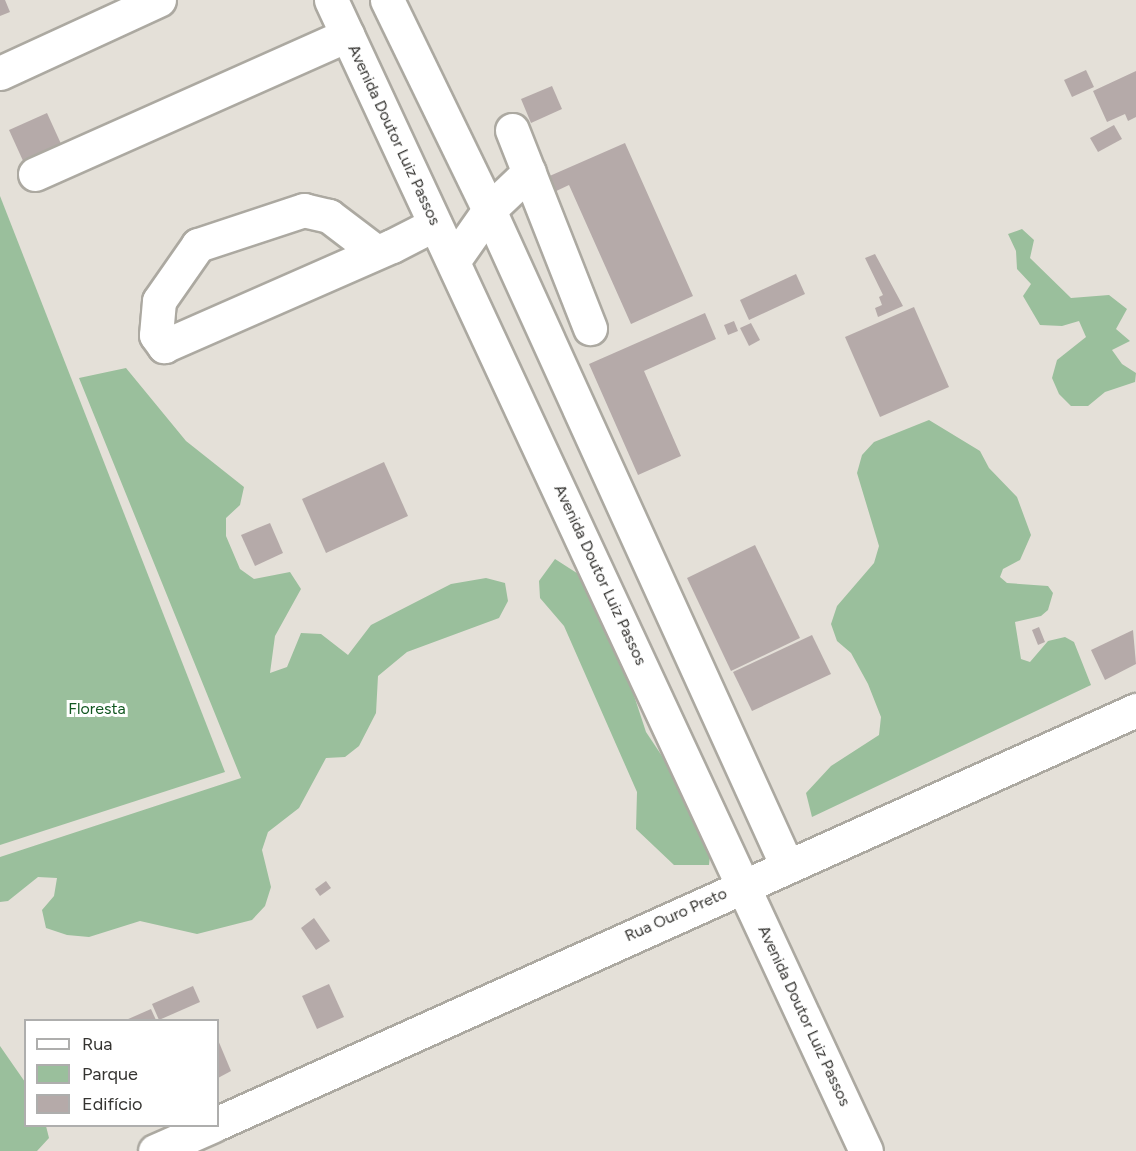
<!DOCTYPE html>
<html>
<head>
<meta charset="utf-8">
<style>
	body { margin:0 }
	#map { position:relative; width:1136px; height:1151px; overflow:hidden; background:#e4e0d8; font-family:Figtree,sans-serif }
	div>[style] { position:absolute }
	.green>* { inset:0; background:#9abf9c }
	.building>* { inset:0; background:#b5aaa9 }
	.roads { filter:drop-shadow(2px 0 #aca9a1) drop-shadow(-2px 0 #aca9a1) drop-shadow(0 2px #aca9a1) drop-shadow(0 -2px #aca9a1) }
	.minor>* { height:33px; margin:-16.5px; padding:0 16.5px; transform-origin:16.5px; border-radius:16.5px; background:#fff }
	span { translate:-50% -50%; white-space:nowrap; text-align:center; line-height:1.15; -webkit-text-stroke:6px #fff; paint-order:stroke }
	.street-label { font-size:16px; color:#353431 }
	.park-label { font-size:16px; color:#125721 }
	.legend { position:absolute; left:24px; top:1019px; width:195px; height:108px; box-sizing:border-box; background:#fff; border:2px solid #aeaead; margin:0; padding:8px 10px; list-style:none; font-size:18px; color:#353431 }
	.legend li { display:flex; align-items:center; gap:12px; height:30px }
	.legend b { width:30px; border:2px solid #aeaead }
</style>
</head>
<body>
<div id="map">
	<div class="green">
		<div style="clip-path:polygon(0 196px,225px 772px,0 845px)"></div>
		<div style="clip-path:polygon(1022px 229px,1034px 240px,1030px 258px,1071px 298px,1109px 295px,1127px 309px,1116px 329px,1130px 341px,1112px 350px,1122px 364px,1136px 373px,1135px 382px,1105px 392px,1088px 406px,1071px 406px,1059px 394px,1052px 378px,1057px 360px,1086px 337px,1079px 321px,1062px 326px,1040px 325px,1023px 296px,1031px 284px,1017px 269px,1016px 251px,1008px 234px)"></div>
		<div style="clip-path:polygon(126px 368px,186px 441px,244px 487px,240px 505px,226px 518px,226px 536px,240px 569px,254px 579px,290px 572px,301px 589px,275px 636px,270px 673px,287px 667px,301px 633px,321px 634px,348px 655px,371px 625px,451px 584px,486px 578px,505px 583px,508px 601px,499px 618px,407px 652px,378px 676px,376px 713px,359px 746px,345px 757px,326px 758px,299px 808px,268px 832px,262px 850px,271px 887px,265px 906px,252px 920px,197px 934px,140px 921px,89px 937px,67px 935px,46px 928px,42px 910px,54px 896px,57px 878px,38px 877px,8px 901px,0 902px,0 857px,241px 778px,79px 378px)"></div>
		<div style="clip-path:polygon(929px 420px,980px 451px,989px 468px,1017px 497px,1031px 535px,1020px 560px,1003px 569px,1000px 577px,1007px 583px,1048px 586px,1053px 593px,1048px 610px,1041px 616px,1015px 622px,1021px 659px,1030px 662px,1048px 641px,1065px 637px,1074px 642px,1091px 685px,812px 817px,806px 793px,831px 766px,879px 735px,881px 717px,868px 684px,851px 653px,837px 641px,831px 624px,837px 606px,874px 563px,879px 546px,857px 473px,862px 455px,874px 442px)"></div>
		<div style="clip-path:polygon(555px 559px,583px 577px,623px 662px,646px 732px,678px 780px,711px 846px,709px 865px,674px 865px,636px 829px,637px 792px,564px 626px,540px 598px,539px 581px)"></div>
		<div style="clip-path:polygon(0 1046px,25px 1082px,26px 1126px,46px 1126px,49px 1138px,37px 1151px,0 1151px)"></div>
	</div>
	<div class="building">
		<div style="clip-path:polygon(0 0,5px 0,10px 12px,0 16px)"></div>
		<div style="clip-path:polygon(1086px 70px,1094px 87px,1072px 97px,1064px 80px)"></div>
		<div style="clip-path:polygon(1136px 71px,1136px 117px,1128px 121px,1125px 114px,1107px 122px,1093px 91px)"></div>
		<div style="clip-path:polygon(552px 86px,562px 109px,531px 123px,521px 99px)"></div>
		<div style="clip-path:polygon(47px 113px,62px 146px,24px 163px,9px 130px)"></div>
		<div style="clip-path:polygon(1114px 125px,1122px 139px,1098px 152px,1090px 138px)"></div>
		<div style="clip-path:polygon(625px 143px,693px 296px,631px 324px,569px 185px,552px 193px,545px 178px)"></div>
		<div style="clip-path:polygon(875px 254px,903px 306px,878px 317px,875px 308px,882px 305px,879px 297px,883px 295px,865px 258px)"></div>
		<div style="clip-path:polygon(796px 274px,805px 294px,749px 320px,740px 300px)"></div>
		<div style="clip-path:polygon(914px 307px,949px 387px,880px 417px,845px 337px)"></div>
		<div style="clip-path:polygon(705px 313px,716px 339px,644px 371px,681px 456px,638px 475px,589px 364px)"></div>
		<div style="clip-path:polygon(734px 321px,738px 331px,728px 335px,724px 325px)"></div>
		<div style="clip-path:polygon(751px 323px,760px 340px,749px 346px,740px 328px)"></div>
		<div style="clip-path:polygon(384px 462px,408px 516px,326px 553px,302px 499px)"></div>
		<div style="clip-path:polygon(270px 523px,283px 553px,255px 566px,241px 535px)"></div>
		<div style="clip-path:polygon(755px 545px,800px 638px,731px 671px,687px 578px)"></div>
		<div style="clip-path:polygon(1039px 627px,1045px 642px,1038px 645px,1032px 630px)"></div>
		<div style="clip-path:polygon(1133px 630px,1136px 664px,1105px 680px,1091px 650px)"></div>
		<div style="clip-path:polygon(812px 635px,831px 674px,752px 711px,733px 672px)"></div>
		<div style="clip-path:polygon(326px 881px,331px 888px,320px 896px,315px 889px)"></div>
		<div style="clip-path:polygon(314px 918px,330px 941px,316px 950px,301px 928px)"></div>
		<div style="clip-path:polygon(329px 984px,344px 1017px,317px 1029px,302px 996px)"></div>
		<div style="clip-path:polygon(193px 986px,200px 1002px,159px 1020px,152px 1004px)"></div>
		<div style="clip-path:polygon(151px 1009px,156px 1020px,126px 1020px)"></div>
		<div style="clip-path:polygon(218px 1040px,231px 1071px,218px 1078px)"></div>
	</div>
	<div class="roads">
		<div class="minor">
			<div style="left:331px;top:0;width:1269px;rotate:65.07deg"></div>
			<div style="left:387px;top:0;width:233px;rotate:64.1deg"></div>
			<div style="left:489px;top:210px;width:721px;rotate:65.57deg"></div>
			<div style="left:0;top:73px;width:175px;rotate:-24.7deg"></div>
			<div style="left:512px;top:130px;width:213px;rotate:68.5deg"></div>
			<div style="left:35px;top:174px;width:342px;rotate:-24deg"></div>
			<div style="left:375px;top:251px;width:58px;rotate:-142.7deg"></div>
			<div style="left:329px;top:216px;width:26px;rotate:-167deg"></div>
			<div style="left:304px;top:210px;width:112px;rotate:161.7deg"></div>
			<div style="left:198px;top:245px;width:68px;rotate:124.9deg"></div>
			<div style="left:159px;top:301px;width:34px;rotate:95deg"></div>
			<div style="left:156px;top:335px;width:14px;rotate:54deg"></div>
			<div style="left:164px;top:346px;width:249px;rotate:-23.7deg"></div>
			<div style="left:392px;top:246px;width:48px;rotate:-27.1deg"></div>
			<div style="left:454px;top:260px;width:61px;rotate:-55deg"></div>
			<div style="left:489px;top:210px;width:55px;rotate:-43.5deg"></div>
			<div style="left:218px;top:1123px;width:1007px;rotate:-24.22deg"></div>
			<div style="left:155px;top:1151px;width:62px;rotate:-23.7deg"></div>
		</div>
	</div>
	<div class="street-label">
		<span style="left:394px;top:135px;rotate:65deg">Avenida Doutor Luiz Passos</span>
		<span style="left:600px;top:575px;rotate:65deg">Avenida Doutor Luiz Passos</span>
		<span style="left:676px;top:915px;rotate:-24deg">Rua Ouro Preto</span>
		<span style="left:804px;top:1016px;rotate:65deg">Avenida Doutor Luiz Passos</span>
	</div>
	<div class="park-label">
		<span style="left:97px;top:709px">Floresta</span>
	</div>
	<ul class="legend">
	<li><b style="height:8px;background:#fff"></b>Rua</li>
	<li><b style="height:16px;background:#9abf9c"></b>Parque</li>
	<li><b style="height:16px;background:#b5aaa9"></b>Edifício</li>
	</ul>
</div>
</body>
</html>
